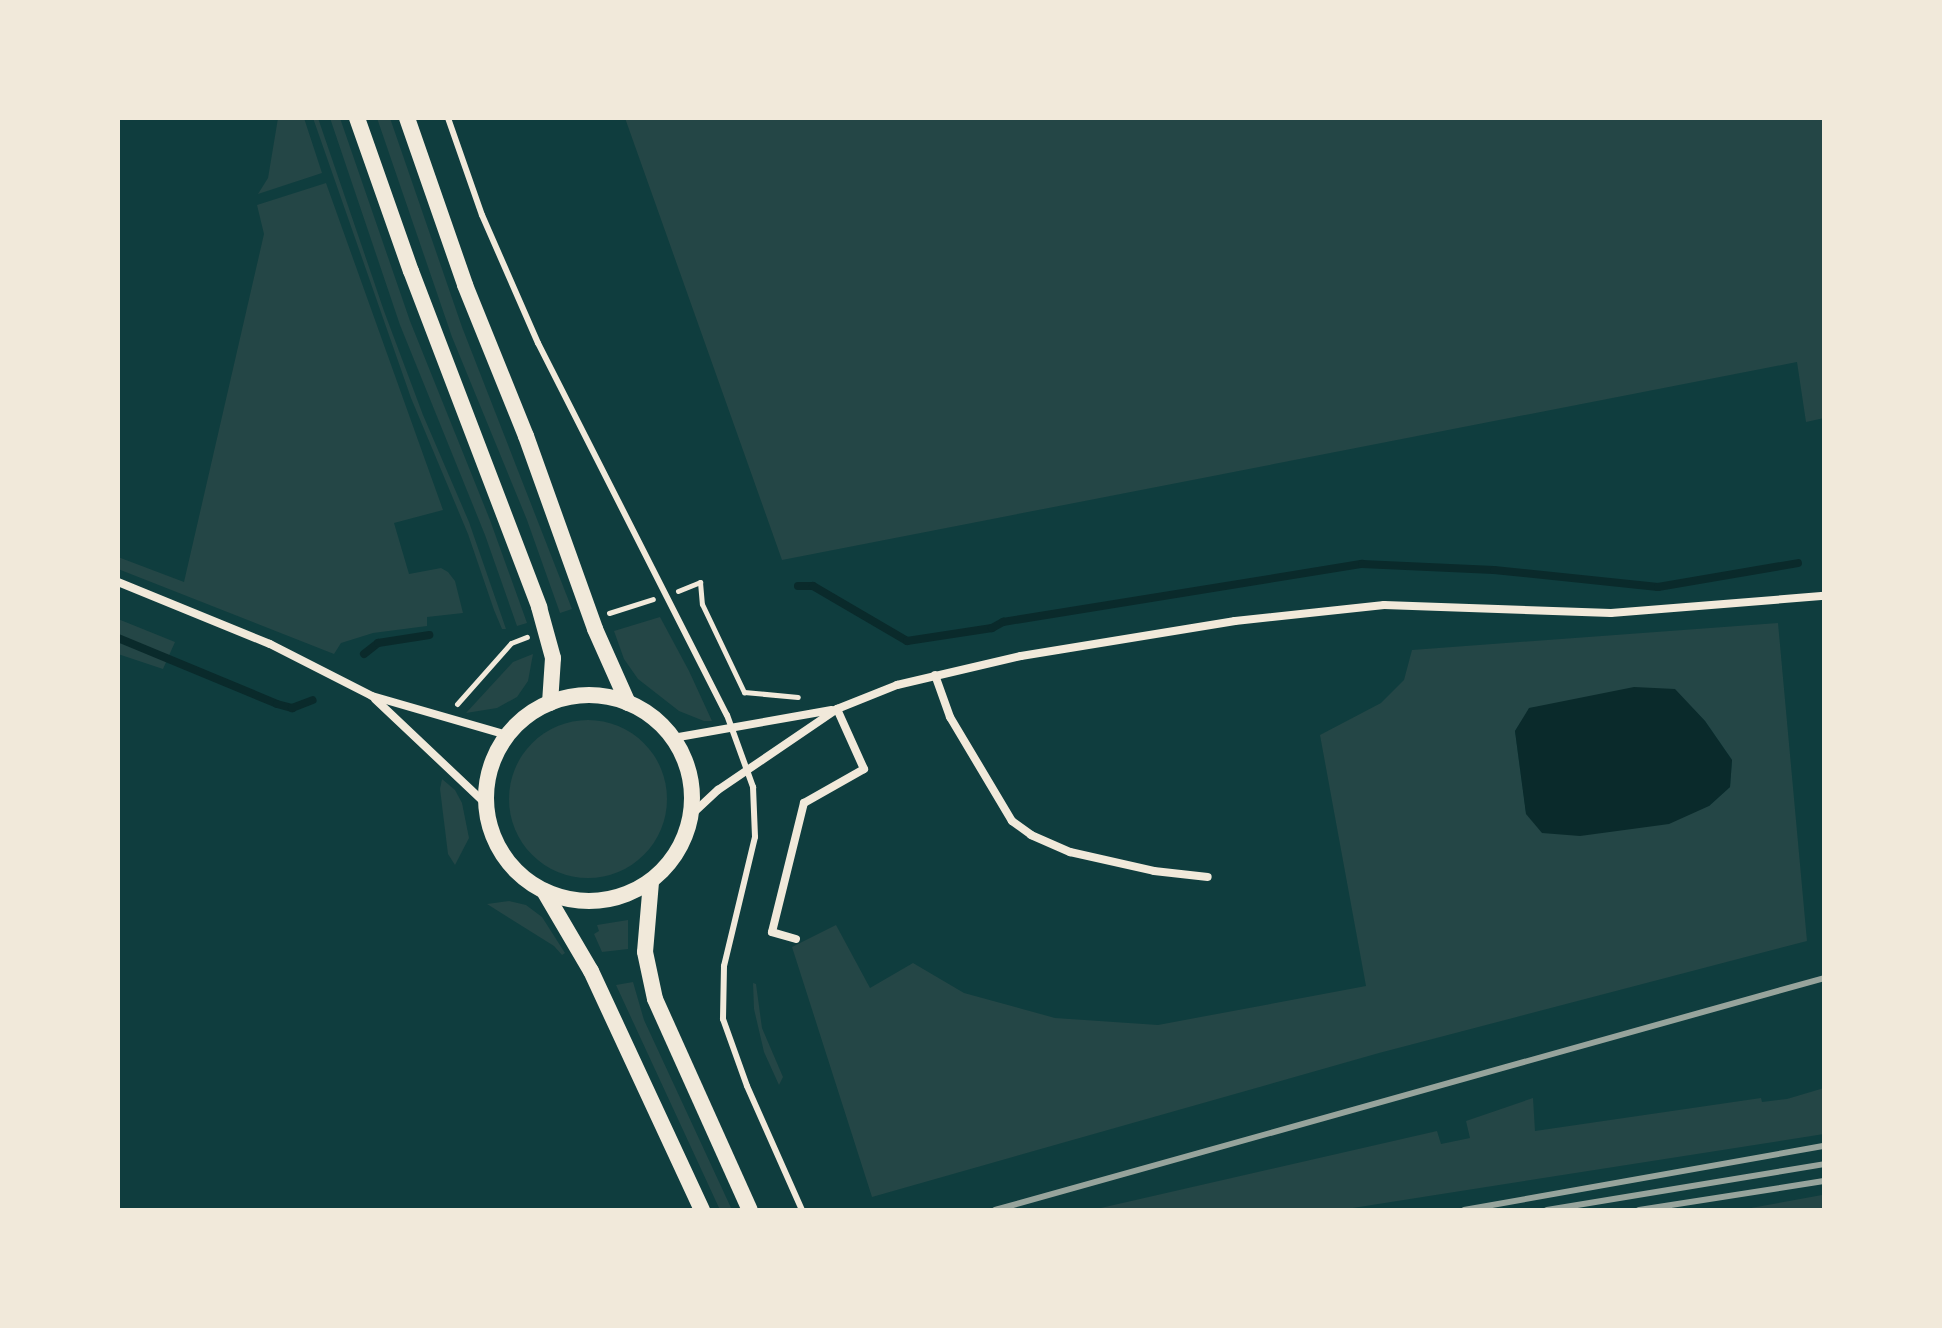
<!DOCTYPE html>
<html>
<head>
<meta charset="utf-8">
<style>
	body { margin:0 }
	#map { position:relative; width:1942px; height:1328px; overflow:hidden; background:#0f3d3e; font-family:"Exo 2",sans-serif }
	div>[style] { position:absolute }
	.green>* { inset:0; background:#244646 }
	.round { border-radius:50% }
	.water>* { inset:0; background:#0a2a2b }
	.stream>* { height:8px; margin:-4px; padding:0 4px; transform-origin:4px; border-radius:4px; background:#0a2a2b }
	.path>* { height:5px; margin:-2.5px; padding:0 2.5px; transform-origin:2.5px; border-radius:2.5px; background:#f1e9da }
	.service>* { height:6px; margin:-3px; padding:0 3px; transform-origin:3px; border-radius:3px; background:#f1e9da }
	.minor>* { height:8px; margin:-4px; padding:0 4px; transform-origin:4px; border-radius:4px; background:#f1e9da }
	.secondary>* { height:16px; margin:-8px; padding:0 8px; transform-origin:8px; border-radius:8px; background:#f1e9da }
	.secondary>.ring { margin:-8px; padding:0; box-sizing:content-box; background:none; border:16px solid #f1e9da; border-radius:50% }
	.rail>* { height:6px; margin:-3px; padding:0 3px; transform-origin:3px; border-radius:3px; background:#97a49c }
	span { translate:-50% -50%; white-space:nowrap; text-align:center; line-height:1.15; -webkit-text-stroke:8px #f1e9da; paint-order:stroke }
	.frame { position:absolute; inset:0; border:120px solid #f1e9da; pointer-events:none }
</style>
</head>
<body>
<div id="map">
	<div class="green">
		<div style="clip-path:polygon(278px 118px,304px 118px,322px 173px,258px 194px,268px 178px)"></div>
		<div style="clip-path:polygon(313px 118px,318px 118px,384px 311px,423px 415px,469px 522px,506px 629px,502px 629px,494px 610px,468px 534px,411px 398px)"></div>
		<div style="clip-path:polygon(330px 118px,340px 118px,410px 321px,490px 520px,527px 623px,517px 626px,485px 535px,400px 325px)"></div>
		<div style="clip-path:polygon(377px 118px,390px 118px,462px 327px,572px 609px,560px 613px,527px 520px,452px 337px)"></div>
		<div style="clip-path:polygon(625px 118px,1824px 118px,1824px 418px,1806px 422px,1797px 362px,782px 560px)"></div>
		<div style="clip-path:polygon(326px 183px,443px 510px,394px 523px,409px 574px,441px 568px,448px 572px,455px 581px,463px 613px,427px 617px,427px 626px,373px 633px,341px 643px,334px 654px,118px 569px,118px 557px,184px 582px,264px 234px,257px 205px)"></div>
		<div style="clip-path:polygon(660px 617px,689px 671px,712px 721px,704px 721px,679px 711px,638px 679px,624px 659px,614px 631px)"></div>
		<div style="clip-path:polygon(118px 619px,175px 642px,163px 669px,118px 654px)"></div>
		<div style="clip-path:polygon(evenodd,1778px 623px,1807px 941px,1379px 1053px,872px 1197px,792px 947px,836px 925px,870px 988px,913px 963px,964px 993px,1055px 1018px,1158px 1025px,1366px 986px,1320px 735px,1381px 703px,1404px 680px,1412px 650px,1778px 623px,1674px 689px,1705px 721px,1732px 760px,1730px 787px,1709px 806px,1526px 813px,1515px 731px,1530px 708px,1674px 689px)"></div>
		<div style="clip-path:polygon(533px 654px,528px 681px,517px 697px,497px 708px,466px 713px,513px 662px)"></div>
		<div class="round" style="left:509px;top:720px;width:158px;height:158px"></div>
		<div style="clip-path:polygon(442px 779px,455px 790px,462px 803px,469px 838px,455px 865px,448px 854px,440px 789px)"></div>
		<div style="clip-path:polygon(509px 901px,526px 905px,542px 917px,565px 953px,562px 955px,554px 946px,487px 904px)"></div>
		<div style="clip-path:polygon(628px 920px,628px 949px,602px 952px,594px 934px,599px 931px,597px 925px)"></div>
		<div style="clip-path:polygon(633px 982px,644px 1020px,732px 1210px,720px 1210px,616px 985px)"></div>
		<div style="clip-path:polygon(753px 983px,756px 984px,762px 1028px,783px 1077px,779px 1085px,764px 1052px,754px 1009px)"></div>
		<div style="clip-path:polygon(1824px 1088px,1824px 1134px,1340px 1210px,1092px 1210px,1437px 1131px,1441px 1144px,1470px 1138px,1466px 1121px,1533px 1098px,1535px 1131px,1761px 1098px,1762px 1102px,1787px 1099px)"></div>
		<div style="clip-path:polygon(1822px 1195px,1824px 1210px,1740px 1210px)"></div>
	</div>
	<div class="water">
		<div style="clip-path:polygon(1634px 687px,1675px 689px,1705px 721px,1732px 760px,1730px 787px,1709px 806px,1669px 824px,1580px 836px,1542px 833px,1526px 814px,1515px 731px,1529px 708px)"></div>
	</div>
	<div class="stream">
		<div style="left:798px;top:586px;width:15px"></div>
		<div style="left:813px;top:586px;width:109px;rotate:30.3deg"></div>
		<div style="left:907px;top:641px;width:86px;rotate:-8.7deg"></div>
		<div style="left:992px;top:628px;width:13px;rotate:-29deg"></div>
		<div style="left:1003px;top:622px;width:364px;rotate:-9.2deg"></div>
		<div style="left:1362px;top:564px;width:132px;rotate:2.6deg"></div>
		<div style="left:1494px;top:570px;width:165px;rotate:5.9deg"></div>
		<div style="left:1658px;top:587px;width:142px;rotate:-9.7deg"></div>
		<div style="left:118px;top:638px;width:172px;rotate:22.5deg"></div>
		<div style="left:277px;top:704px;width:16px;rotate:15deg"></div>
		<div style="left:292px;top:708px;width:22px;rotate:-21deg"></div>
		<div style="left:364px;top:654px;width:18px;rotate:-38deg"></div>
		<div style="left:378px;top:643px;width:52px;rotate:-8.9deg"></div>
	</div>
	<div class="path">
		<div style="left:678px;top:591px;width:24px;rotate:-22deg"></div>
		<div style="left:700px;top:582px;width:22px;rotate:85deg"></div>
		<div style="left:702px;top:604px;width:98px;rotate:64.5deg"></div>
		<div style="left:744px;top:692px;width:54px;rotate:5.3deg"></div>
		<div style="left:609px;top:613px;width:46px;rotate:-17.7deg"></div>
		<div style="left:457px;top:704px;width:81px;rotate:-48.5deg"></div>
		<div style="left:511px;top:643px;width:17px;rotate:-21deg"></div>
	</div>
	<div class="service">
		<div style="left:448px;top:118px;width:103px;rotate:70.7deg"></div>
		<div style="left:482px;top:215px;width:140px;rotate:66.4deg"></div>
		<div style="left:538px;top:343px;width:417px;rotate:63.1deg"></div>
		<div style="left:727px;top:715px;width:77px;rotate:70.1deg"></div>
		<div style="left:753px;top:787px;width:50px;rotate:87.7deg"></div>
		<div style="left:755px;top:837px;width:133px;rotate:103.5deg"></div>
		<div style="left:724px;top:966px;width:53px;rotate:91.1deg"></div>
		<div style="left:723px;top:1019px;width:71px;rotate:70.3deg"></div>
		<div style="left:747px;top:1086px;width:136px;rotate:66.1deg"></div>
	</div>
	<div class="minor">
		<div style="left:118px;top:582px;width:164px;rotate:22.2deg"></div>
		<div style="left:270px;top:644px;width:114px;rotate:27deg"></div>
		<div style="left:372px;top:696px;width:141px;rotate:16.1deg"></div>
		<div style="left:935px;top:675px;width:45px;rotate:70.3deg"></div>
		<div style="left:950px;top:717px;width:121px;rotate:59.2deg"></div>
		<div style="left:1012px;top:821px;width:24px;rotate:36deg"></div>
		<div style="left:1031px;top:835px;width:43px;rotate:23.6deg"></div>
		<div style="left:1070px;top:852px;width:86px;rotate:12.7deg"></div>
		<div style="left:1154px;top:871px;width:54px;rotate:6.3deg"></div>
		<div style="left:375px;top:699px;width:153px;rotate:43.4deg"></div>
		<div style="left:673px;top:738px;width:161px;rotate:-10deg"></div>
		<div style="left:691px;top:815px;width:37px;rotate:-43deg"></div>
		<div style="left:718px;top:790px;width:144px;rotate:-34.2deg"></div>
		<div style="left:837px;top:709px;width:65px;rotate:-21.8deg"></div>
		<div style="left:897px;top:685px;width:127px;rotate:-13.2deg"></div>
		<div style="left:1021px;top:656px;width:217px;rotate:-9.3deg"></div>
		<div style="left:1235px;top:621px;width:150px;rotate:-6.1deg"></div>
		<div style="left:1384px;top:605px;width:227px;rotate:2deg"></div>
		<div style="left:1611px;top:613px;width:214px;rotate:-4.6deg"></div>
		<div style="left:796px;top:939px;width:25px;rotate:-164deg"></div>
		<div style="left:772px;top:932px;width:133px;rotate:-76.1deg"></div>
		<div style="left:804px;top:803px;width:69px;rotate:-29.5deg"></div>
		<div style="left:864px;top:769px;width:66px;rotate:-114.2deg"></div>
	</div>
	<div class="secondary">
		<div style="left:357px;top:118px;width:162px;rotate:70.6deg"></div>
		<div style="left:411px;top:271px;width:360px;rotate:69.1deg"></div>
		<div style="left:539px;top:607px;width:53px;rotate:74.6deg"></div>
		<div style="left:553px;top:658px;width:45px;rotate:93.8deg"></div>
		<div style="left:407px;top:118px;width:177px;rotate:70.8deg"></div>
		<div style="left:465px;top:285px;width:163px;rotate:68deg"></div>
		<div style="left:526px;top:436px;width:205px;rotate:70.3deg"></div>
		<div style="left:595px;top:629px;width:81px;rotate:66deg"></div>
		<div class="ring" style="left:486px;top:695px;width:190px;height:190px"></div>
		<div style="left:651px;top:882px;width:70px;rotate:94.9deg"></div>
		<div style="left:645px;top:952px;width:48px;rotate:78deg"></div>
		<div style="left:655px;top:999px;width:231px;rotate:65.8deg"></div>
		<div style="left:544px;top:891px;width:93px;rotate:59.6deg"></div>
		<div style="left:591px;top:971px;width:264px;rotate:65.1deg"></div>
	</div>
	<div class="rail">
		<div style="left:995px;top:1210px;width:861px;rotate:-15.63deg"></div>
		<div style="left:1464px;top:1210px;width:366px;rotate:-10.1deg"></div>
		<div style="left:1547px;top:1210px;width:281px;rotate:-9.4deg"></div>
		<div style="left:1639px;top:1210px;width:187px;rotate:-8.9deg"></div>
	</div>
	<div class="frame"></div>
</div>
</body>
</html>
